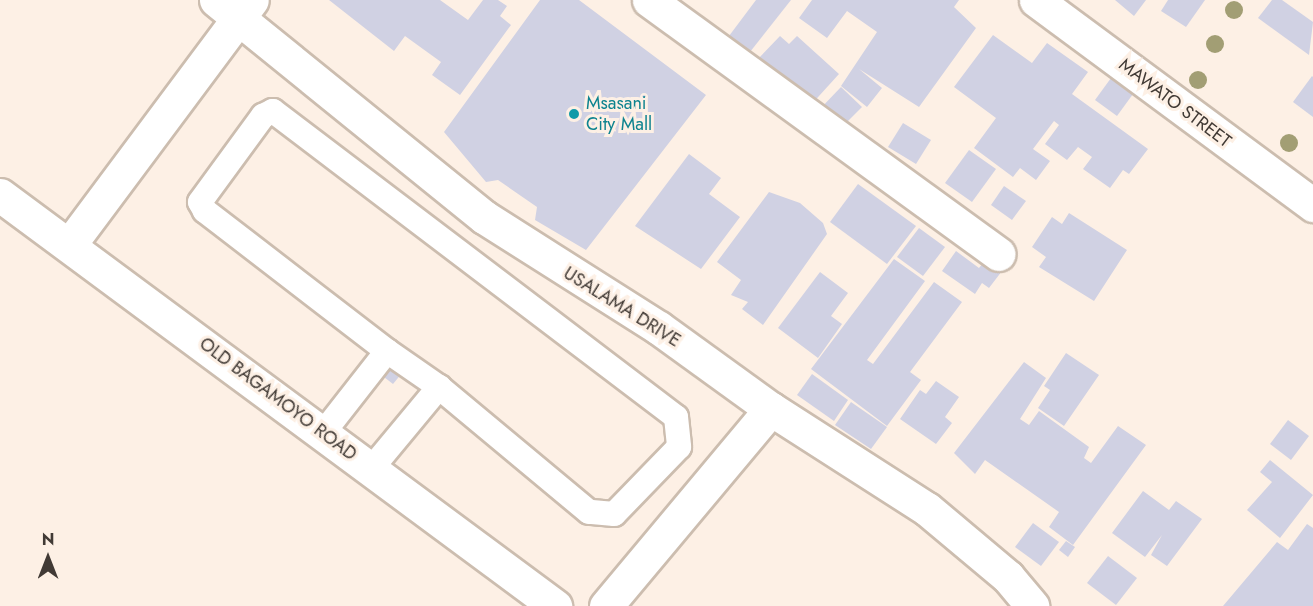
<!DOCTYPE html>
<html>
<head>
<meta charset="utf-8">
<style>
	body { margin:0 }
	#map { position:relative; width:1313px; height:606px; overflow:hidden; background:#fdf0e5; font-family:Jost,sans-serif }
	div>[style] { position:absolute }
	.building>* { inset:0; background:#d0d1e3 }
	.roads { filter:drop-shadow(2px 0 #ccbdaf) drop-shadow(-2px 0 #ccbdaf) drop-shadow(0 2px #ccbdaf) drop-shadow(0 -2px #ccbdaf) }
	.service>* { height:24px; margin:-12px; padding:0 12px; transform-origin:12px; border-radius:12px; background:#fff }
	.minor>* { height:33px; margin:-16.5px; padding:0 16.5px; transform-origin:16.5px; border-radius:16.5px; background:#fff }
	.tertiary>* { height:33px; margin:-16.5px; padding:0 16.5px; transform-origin:16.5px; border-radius:16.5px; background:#fff }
	.trees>* { width:18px; height:18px; margin:-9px; border-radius:50%; background:#a29e74 }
	.dots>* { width:16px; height:16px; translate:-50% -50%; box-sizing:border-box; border:3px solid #fdf0e5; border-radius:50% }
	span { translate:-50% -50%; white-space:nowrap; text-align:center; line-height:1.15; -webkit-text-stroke:6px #fdf0e5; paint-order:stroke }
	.street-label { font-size:18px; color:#413a35 }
	.culture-label { font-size:18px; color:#0d838f }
	.left { translate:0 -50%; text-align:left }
	.north { position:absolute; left:18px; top:528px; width:60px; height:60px; -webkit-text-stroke:4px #fdf0e5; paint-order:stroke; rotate:0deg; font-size:16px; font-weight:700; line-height:24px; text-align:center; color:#413a35 }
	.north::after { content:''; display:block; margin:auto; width:21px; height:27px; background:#413a35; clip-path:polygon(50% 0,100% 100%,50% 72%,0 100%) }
</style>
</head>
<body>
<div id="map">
	<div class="building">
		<div style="clip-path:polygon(329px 0,440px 0,468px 20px,483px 0,498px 0,507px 6px,500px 16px,511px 25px,460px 95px,432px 75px,441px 62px,405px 36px,394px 51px)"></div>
		<div style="clip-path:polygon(540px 0,579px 0,706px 95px,586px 250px,535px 220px,537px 207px,498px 180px,486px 182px,444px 132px)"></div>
		<div style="clip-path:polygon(756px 0,791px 0,750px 52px,729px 36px)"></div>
		<div style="clip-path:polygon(812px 0,959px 0,954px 7px,976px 28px,919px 107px,859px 69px,882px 88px,867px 107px,841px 86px,877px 32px,847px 11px,827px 38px,799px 18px)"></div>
		<div style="clip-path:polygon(1115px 0,1146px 0,1134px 16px)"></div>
		<div style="clip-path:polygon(1168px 0,1205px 0,1186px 27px,1161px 11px)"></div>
		<div style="clip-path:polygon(1272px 0,1282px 0,1313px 22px,1309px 55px,1258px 18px)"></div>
		<div style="clip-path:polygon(993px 35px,1032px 63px,1047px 43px,1088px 72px,1072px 94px,1148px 149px,1129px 174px,1123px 170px,1110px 188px,1083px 169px,1092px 157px,1078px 147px,1067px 160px,1045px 144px,1059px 125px,1054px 121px,1033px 149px,1050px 161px,1036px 180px,1020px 168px,1013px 177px,974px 148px,996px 118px,954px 87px)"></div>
		<div style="clip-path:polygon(780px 36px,789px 44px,797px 36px,839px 74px,809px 107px,757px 60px)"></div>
		<div style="clip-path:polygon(1312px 76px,1313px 77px,1313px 117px,1293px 102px)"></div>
		<div style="clip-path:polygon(1111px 78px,1133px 94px,1117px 116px,1095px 100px)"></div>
		<div style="clip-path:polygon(841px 87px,862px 107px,839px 130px,818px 111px)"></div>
		<div style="clip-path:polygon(903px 123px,931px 140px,916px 164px,888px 147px)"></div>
		<div style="clip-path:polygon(969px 150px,996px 169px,972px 202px,945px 183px)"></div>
		<div style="clip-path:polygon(689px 154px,721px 178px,709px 194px,740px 217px,701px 269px,635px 226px)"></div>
		<div style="clip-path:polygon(858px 184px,916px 226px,887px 264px,830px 222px)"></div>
		<div style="clip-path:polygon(1004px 186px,1026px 201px,1012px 220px,991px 205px)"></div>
		<div style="clip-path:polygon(769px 192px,800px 203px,823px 223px,827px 234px,763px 325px,742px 309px,748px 302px,731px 295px,741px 280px,717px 262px)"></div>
		<div style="clip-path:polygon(1069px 213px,1127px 250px,1094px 301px,1039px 267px,1046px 257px,1032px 247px,1052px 217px,1062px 224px)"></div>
		<div style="clip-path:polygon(919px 228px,945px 247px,923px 276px,897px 257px)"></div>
		<div style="clip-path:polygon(956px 251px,979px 268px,986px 259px,1002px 271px,989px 288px,982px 283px,975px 294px,942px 271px)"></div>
		<div style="clip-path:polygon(894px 259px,925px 281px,867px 360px,873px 364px,934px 282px,962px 302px,910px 372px,921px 380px,887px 426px,811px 369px)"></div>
		<div style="clip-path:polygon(820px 272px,848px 293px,831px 316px,842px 324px,818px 358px,778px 328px)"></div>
		<div style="clip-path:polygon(1066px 353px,1099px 375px,1064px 426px,1038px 408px,1050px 390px,1044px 386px)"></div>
		<div style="clip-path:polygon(395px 357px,407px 367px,393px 384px,380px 374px)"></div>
		<div style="clip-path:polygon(1024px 362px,1046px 378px,1020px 419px,1029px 425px,1039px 411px,1089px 447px,1084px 458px,1091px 463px,1118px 426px,1146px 445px,1073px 545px,1049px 527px,1059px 512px,985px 460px,975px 474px,954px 453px)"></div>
		<div style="clip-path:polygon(812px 374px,848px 400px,834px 421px,797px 395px)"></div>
		<div style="clip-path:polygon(936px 381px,959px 397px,945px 417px,952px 423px,936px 444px,900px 419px,920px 390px,926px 394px)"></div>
		<div style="clip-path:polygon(851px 402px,887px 427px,871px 449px,835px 425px)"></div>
		<div style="clip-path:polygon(1288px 420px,1309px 436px,1291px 460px,1270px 444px)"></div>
		<div style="clip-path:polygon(1270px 460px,1313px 495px,1280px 538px,1247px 510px,1272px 482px,1260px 472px)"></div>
		<div style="clip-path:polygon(1143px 491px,1169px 510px,1176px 501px,1202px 519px,1167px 566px,1151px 555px,1162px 535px,1145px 557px,1112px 533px)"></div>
		<div style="clip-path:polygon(1033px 523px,1059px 542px,1041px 566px,1015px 547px)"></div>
		<div style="clip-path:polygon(1307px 524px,1313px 528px,1313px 606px,1223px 606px,1277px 542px,1288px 550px)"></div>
		<div style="clip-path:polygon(1066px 541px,1075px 547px,1068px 557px,1059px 550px)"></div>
		<div style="clip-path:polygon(1108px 556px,1137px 578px,1116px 605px,1087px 583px)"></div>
	</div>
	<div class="roads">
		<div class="service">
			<div style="left:323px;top:433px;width:104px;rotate:-52deg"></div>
			<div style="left:387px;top:351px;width:230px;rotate:-142.4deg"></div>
			<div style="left:205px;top:211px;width:10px;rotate:-119deg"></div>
			<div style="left:200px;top:202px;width:107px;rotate:-53.8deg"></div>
			<div style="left:263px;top:116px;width:11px;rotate:-27deg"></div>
			<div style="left:273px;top:111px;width:506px;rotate:37.21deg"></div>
			<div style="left:676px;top:417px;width:30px;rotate:84deg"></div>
			<div style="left:679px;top:447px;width:93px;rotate:134.1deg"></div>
			<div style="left:614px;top:514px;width:25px;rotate:-175deg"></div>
			<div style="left:589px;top:512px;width:195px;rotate:-140.2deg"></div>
			<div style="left:439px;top:387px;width:63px;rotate:-145.3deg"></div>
			<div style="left:371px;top:469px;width:107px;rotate:-50.3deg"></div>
		</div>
		<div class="minor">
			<div style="left:216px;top:0;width:345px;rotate:39deg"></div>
			<div style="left:484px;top:217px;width:207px;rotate:32.4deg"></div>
			<div style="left:659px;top:328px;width:138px;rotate:35.9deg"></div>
			<div style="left:771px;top:409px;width:185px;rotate:32.7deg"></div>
			<div style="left:927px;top:509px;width:106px;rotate:40deg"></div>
			<div style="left:1008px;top:577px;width:38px;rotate:50deg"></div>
			<div style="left:649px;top:0;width:432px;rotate:36deg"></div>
			<div style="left:1036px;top:0;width:345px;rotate:36.5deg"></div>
			<div style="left:70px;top:244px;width:304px;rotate:-53.3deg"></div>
			<div style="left:606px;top:606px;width:257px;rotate:-50.1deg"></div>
		</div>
		<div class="tertiary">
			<div style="left:0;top:195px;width:691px;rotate:36.52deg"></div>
		</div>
	</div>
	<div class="trees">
		<div style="left:1234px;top:10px"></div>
		<div style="left:1215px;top:44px"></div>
		<div style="left:1198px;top:80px"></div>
		<div style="left:1289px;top:143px"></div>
	</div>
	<div class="dots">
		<div style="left:574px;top:114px;background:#0f9aa8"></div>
	</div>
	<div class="street-label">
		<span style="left:1175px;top:103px;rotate:37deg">MAWATO STREET</span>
		<span style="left:622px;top:307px;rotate:32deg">USALAMA DRIVE</span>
		<span style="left:278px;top:399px;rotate:37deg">OLD BAGAMOYO ROAD</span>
	</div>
	<div class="culture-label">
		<span class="left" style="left:586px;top:114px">Msasani<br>City Mall</span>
	</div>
	<div class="north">N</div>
</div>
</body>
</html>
